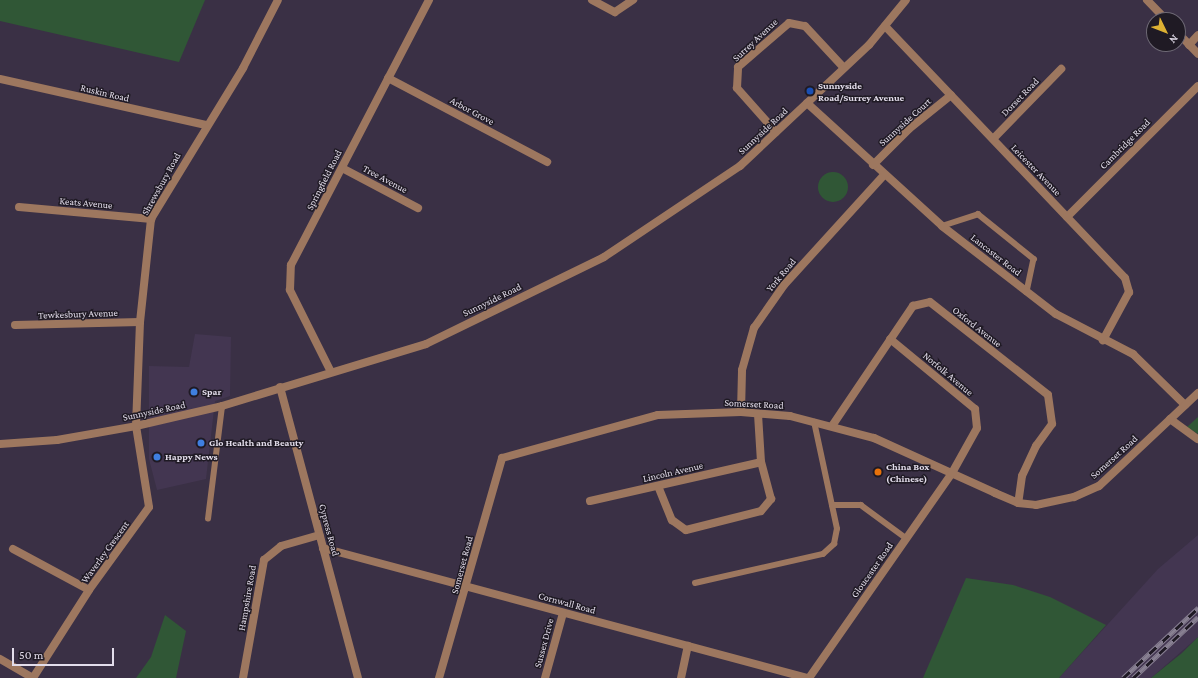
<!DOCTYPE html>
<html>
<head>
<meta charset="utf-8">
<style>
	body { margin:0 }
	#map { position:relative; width:1198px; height:678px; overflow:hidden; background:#3a3045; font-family:"Crimson Pro",serif }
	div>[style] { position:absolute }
	.built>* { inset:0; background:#433651 }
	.green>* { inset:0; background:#305736 }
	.round { border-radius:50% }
	.service>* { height:5.5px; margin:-2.75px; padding:0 2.75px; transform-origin:2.75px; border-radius:2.75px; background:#9d775f }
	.minor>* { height:8px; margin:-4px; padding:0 4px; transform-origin:4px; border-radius:4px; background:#9d775f }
	.rail>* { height:4.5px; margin-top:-2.25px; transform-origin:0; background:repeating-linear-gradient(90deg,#1f1a24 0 9px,#888092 0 18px); box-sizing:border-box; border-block:1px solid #888092 }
	.dots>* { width:11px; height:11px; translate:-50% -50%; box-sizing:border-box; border:2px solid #1f1a24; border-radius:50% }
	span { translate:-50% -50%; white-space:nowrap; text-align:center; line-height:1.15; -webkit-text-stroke:3px #1f1a24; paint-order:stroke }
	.street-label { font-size:10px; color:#e3ddeb }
	.poi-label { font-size:10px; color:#e3ddeb; font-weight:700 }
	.left { translate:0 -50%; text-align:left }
	.north { position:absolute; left:1146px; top:12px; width:40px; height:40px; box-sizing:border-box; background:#1f1a24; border:1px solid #6d6874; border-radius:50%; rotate:133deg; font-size:11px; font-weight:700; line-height:16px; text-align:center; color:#e3ddeb }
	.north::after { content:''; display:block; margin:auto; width:14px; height:18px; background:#ddb133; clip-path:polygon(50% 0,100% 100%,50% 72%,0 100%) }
	.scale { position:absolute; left:12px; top:648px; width:102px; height:18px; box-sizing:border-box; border:2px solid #e3ddeb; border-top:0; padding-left:5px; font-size:12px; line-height:14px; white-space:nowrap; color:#e3ddeb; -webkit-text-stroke:3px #1f1a24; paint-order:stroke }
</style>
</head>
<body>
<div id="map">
	<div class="built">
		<div style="clip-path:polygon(195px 334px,231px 337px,230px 396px,215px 401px,206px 479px,157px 490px,149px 459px,149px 366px,189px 367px)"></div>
		<div style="clip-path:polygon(1198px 535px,1198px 637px,1151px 678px,1059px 678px,1158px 569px)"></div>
	</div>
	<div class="green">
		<div style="clip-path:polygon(0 0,205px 0,179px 62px,0 21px)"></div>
		<div class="round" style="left:818px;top:172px;width:30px;height:30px"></div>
		<div style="clip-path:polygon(1198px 417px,1198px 434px,1187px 427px)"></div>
		<div style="clip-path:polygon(966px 578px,1013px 585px,1050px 597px,1106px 625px,1059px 678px,923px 678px)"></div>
		<div style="clip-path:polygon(165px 615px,186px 631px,176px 678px,136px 678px,151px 657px)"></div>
		<div style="clip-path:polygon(1198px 637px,1198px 678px,1151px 678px,1182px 653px)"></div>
	</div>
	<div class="service">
		<div style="left:942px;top:226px;width:38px;rotate:-18deg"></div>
		<div style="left:978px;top:214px;width:72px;rotate:38.8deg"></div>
		<div style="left:1034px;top:259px;width:34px;rotate:102deg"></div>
		<div style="left:832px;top:505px;width:29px"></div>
		<div style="left:861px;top:505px;width:56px;rotate:36.3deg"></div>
		<div style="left:208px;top:519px;width:114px;rotate:-82.9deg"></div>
		<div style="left:695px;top:583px;width:131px;rotate:-12.8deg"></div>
		<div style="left:823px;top:554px;width:15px;rotate:-42deg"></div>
		<div style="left:834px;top:544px;width:15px;rotate:-79deg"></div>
		<div style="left:837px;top:529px;width:109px;rotate:-102.1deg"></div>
	</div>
	<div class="minor">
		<div style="left:592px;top:0;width:26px;rotate:28deg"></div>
		<div style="left:615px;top:12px;width:22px;rotate:-34deg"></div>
		<div style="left:1147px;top:0;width:28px;rotate:46deg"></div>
		<div style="left:885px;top:26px;width:348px;rotate:46.4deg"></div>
		<div style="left:1125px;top:278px;width:15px;rotate:74deg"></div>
		<div style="left:1129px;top:292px;width:55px;rotate:118.4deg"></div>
		<div style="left:1178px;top:33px;width:29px;rotate:46deg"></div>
		<div style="left:1189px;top:45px;width:13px;rotate:-48deg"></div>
		<div style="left:388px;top:78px;width:180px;rotate:27.8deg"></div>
		<div style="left:0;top:79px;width:211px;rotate:12.6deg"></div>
		<div style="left:807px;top:103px;width:183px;rotate:42.3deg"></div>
		<div style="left:942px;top:226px;width:144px;rotate:37.7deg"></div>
		<div style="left:1056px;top:314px;width:87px;rotate:27.5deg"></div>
		<div style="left:1133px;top:354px;width:73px;rotate:44.4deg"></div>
		<div style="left:776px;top:132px;width:59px;rotate:-131.6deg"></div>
		<div style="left:737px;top:88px;width:21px;rotate:-87deg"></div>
		<div style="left:738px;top:67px;width:67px;rotate:-40.8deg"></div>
		<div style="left:789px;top:23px;width:16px;rotate:11deg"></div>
		<div style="left:805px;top:26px;width:57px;rotate:47.1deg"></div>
		<div style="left:993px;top:139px;width:98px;rotate:-45.8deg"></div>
		<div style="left:873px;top:165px;width:51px;rotate:-45deg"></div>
		<div style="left:909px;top:129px;width:54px;rotate:-39deg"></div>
		<div style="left:342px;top:168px;width:86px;rotate:27.8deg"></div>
		<div style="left:19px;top:207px;width:133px;rotate:5.2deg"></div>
		<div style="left:1067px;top:217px;width:185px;rotate:-45deg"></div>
		<div style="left:15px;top:325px;width:125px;rotate:-1.4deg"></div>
		<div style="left:331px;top:372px;width:92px;rotate:-116.6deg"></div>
		<div style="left:290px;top:290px;width:25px;rotate:-88deg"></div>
		<div style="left:291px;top:265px;width:299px;rotate:-62.5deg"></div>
		<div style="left:280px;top:387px;width:301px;rotate:75deg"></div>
		<div style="left:741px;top:412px;width:42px;rotate:-88.6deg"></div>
		<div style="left:742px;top:370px;width:44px;rotate:-74.1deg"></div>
		<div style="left:754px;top:328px;width:52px;rotate:-55.1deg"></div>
		<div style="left:784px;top:285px;width:149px;rotate:-47.7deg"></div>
		<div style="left:1170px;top:419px;width:34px;rotate:36deg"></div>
		<div style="left:832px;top:426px;width:145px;rotate:-56deg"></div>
		<div style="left:913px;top:306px;width:17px;rotate:-13deg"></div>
		<div style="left:930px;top:302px;width:150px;rotate:38.2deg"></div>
		<div style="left:1048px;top:395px;width:29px;rotate:82deg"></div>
		<div style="left:1052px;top:424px;width:27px;rotate:126deg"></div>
		<div style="left:1036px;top:446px;width:33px;rotate:115deg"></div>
		<div style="left:1022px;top:476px;width:27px;rotate:98deg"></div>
		<div style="left:0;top:444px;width:57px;rotate:-4deg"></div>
		<div style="left:57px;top:440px;width:80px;rotate:-10deg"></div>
		<div style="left:136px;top:426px;width:88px;rotate:-13.1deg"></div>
		<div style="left:222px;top:406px;width:213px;rotate:-16.9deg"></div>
		<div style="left:426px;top:344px;width:198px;rotate:-26deg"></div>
		<div style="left:604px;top:257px;width:164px;rotate:-33.8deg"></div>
		<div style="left:740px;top:166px;width:177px;rotate:-43.2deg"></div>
		<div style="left:869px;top:45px;width:58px;rotate:-50.6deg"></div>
		<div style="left:658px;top:486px;width:37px;rotate:68deg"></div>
		<div style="left:672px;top:520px;width:17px;rotate:36deg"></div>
		<div style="left:686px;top:530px;width:77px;rotate:-14.2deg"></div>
		<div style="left:761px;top:511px;width:16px;rotate:-50deg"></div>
		<div style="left:771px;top:499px;width:38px;rotate:-105deg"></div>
		<div style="left:761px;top:462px;width:48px;rotate:-93.6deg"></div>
		<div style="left:590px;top:501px;width:175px;rotate:-12.8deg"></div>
		<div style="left:323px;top:548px;width:501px;rotate:15.03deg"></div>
		<div style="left:13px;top:549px;width:86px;rotate:28.3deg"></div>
		<div style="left:0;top:659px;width:38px;rotate:30deg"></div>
		<div style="left:33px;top:678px;width:104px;rotate:-57.5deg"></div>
		<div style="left:89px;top:590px;width:102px;rotate:-54.1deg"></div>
		<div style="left:149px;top:507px;width:82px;rotate:-99.1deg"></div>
		<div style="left:136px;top:426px;width:104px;rotate:-87.8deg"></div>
		<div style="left:140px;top:322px;width:104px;rotate:-83.9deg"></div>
		<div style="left:151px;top:219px;width:177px;rotate:-58.6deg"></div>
		<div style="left:243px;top:68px;width:76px;rotate:-62.8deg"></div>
		<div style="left:243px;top:678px;width:120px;rotate:-79.9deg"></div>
		<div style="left:264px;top:560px;width:22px;rotate:-39deg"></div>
		<div style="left:281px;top:546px;width:40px;rotate:-16deg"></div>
		<div style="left:439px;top:678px;width:229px;rotate:-74deg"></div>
		<div style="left:502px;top:458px;width:162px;rotate:-15.4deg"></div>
		<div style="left:658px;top:415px;width:83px;rotate:-2.1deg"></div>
		<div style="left:741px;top:412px;width:49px;rotate:4.7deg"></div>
		<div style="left:790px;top:416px;width:87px;rotate:14.7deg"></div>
		<div style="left:874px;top:438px;width:133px;rotate:24.4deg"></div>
		<div style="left:995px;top:493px;width:25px;rotate:23deg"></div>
		<div style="left:1018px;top:503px;width:18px;rotate:6deg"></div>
		<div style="left:1036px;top:505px;width:39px;rotate:-12deg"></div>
		<div style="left:1074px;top:497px;width:27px;rotate:-24deg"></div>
		<div style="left:1099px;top:486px;width:136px;rotate:-43.2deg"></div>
		<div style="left:545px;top:678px;width:67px;rotate:-74.5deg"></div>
		<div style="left:681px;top:678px;width:33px;rotate:-78deg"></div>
		<div style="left:809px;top:678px;width:250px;rotate:-55.1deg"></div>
		<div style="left:952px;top:473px;width:51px;rotate:-60.9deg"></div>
		<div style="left:977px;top:428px;width:19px;rotate:-96deg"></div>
		<div style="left:975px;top:409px;width:110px;rotate:-140.5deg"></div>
	</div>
	<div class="rail">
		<div style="left:1123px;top:678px;width:103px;rotate:-43deg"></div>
		<div style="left:1133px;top:678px;width:89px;rotate:-43.2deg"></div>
	</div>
	<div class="dots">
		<div style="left:810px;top:91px;background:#1a4fb4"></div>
		<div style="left:194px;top:392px;background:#3f7fe0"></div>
		<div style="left:201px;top:443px;background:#3f7fe0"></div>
		<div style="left:157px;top:457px;background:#3f7fe0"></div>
		<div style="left:878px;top:472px;background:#e8710a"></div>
	</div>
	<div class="street-label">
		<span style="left:755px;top:40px;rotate:-43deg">Surrey Avenue</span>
		<span style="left:105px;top:93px;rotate:13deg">Ruskin Road</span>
		<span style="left:1020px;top:97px;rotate:-46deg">Dorset Road</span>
		<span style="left:472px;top:111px;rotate:28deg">Arbor Grove</span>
		<span style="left:905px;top:122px;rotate:-42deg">Sunnyside Court</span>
		<span style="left:763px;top:131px;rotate:-43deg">Sunnyside Road</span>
		<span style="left:1125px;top:144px;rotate:-45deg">Cambridge Road</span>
		<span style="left:1036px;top:170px;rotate:46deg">Leicester Avenue</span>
		<span style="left:385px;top:179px;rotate:28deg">Tree Avenue</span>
		<span style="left:324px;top:180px;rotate:-63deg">Springfield Road</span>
		<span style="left:161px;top:184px;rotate:-61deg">Shrewsbury Road</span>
		<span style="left:86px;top:203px;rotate:5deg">Keats Avenue</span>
		<span style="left:996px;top:255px;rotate:38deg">Lancaster Road</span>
		<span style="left:781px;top:275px;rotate:-50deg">York Road</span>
		<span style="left:492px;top:300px;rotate:-26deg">Sunnyside Road</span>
		<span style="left:78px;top:314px;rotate:-2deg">Tewkesbury Avenue</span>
		<span style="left:977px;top:327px;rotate:38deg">Oxford Avenue</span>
		<span style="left:948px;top:374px;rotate:40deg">Norfolk Avenue</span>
		<span style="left:754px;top:404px;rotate:3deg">Somerset Road</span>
		<span style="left:154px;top:411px;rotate:-12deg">Sunnyside Road</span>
		<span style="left:1114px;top:457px;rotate:-42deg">Somerset Road</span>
		<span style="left:673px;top:472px;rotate:-13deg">Lincoln Avenue</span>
		<span style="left:329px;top:530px;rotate:75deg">Cypress Road</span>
		<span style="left:105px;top:552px;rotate:-54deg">Waverley Crescent</span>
		<span style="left:462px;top:565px;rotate:-75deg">Somerset Road</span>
		<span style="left:872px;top:570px;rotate:-55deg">Gloucester Road</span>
		<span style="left:247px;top:598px;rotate:-80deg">Hampshire Road</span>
		<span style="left:567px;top:603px;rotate:15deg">Cornwall Road</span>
		<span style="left:544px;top:643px;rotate:-75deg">Sussex Drive</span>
	</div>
	<div class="poi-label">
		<span class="left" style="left:818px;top:91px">Sunnyside<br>Road/Surrey Avenue</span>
		<span class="left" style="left:202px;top:392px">Spar</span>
		<span class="left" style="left:209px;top:443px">Glo Health and Beauty</span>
		<span class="left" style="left:165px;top:457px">Happy News</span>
		<span class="left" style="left:886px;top:472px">China Box<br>(Chinese)</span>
	</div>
	<div class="north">N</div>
	<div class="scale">50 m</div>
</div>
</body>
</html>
